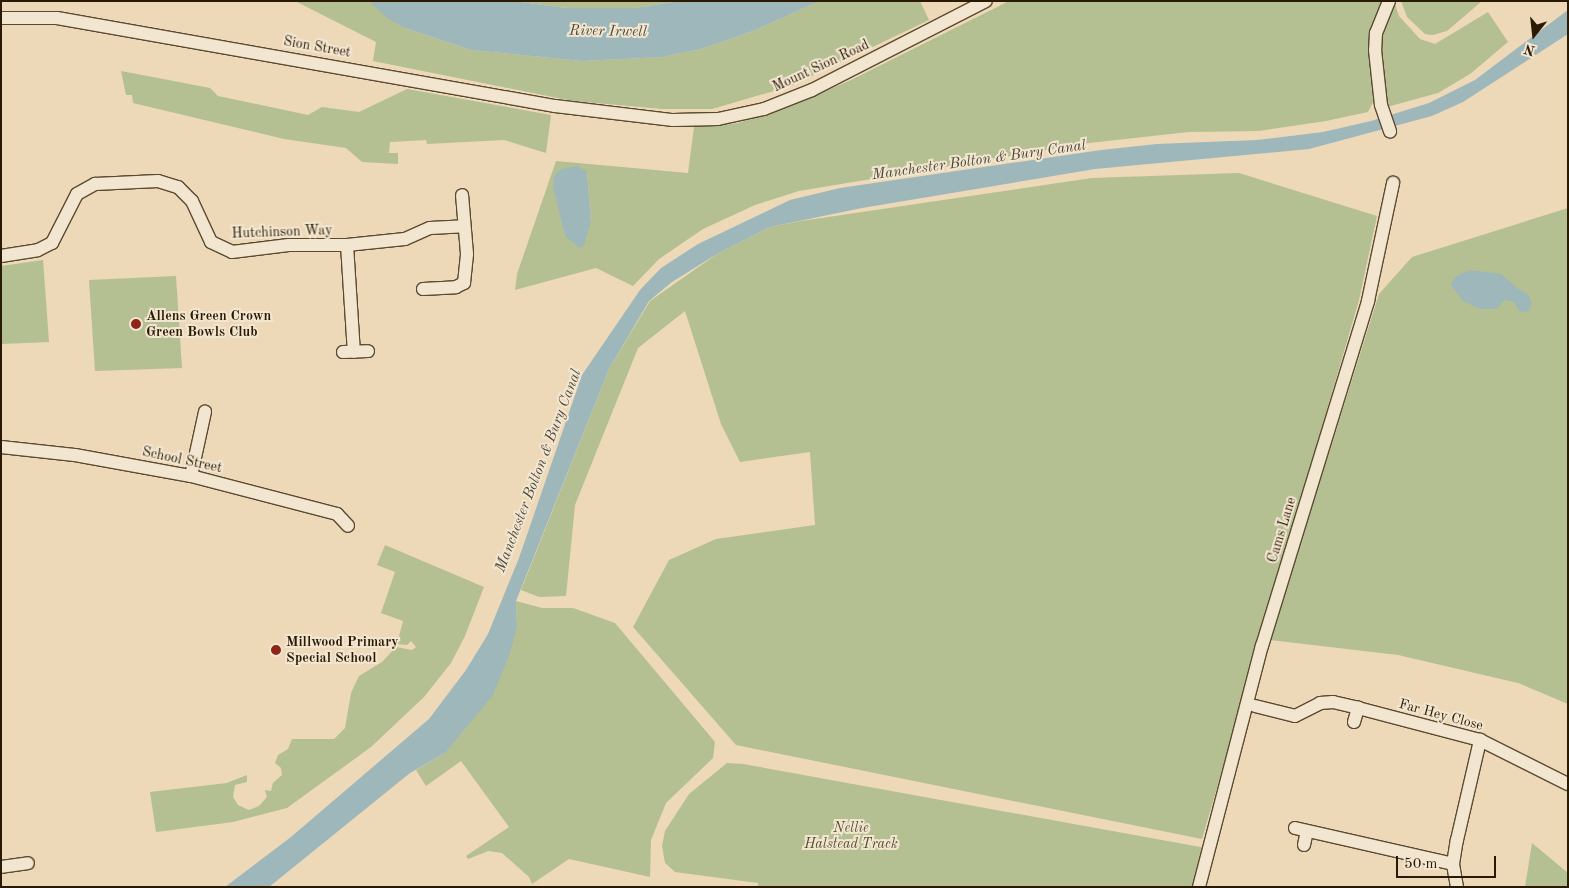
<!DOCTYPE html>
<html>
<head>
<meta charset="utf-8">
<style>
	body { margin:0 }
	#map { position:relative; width:1569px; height:888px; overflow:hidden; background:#edd8b8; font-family:"Old Standard TT",serif }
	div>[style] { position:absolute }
	.green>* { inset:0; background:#b4bf92 }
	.water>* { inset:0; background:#9eb7ba }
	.roads { filter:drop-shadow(1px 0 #5b4a30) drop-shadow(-1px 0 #5b4a30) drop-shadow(0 1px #5b4a30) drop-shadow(0 -1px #5b4a30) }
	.street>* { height:12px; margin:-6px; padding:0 6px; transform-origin:6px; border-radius:6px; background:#f3e6d1 }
	.dots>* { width:14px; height:14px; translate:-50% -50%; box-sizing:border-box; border:2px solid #f3e6d1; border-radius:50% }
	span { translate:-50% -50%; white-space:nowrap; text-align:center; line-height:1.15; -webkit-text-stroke:4px #f3e6d1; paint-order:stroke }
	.street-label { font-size:14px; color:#2a1a02 }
	.poi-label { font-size:14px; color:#2a1a02; font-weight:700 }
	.left { translate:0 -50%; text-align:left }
	.park-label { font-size:14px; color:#534c2d; font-style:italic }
	.water-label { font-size:15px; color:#4d4939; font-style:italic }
	.frame { position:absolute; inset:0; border:2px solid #2a1a02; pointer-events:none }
	.north { position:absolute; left:1509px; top:10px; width:50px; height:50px; -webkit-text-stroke:4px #f3e6d1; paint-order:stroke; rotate:196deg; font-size:14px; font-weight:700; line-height:20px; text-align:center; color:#2a1a02 }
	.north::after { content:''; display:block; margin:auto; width:18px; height:22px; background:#2a1a02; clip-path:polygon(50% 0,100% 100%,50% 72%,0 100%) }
	.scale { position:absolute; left:1396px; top:856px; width:100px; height:22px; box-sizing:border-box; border:2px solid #2a1a02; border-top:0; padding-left:6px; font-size:15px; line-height:18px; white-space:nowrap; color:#2a1a02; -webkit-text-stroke:4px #f3e6d1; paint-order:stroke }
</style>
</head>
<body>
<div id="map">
	<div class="green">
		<div style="clip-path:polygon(295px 1px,369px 1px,405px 28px,471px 50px,582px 61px,662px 57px,701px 49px,753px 31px,820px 1px,920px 1px,929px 20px,791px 86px,712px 109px,663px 109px,573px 101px,373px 61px,376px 42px)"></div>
		<div style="clip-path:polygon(513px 1px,680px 1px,635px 8px,567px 8px)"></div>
		<div style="clip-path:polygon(evenodd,1009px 1px,1382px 1px,1372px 31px,1375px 98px,1368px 112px,1326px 121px,1259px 131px,1189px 132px,1089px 143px,799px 191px,755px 205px,703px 229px,659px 259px,633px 286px,596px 268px,515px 290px,517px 274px,556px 161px,688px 173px,694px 127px,738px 123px,798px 103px,851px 80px,1009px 1px,587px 172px,591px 221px,565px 236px,560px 208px,587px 172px)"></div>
		<div style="clip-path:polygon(1394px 1px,1399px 16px,1420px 39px,1435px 44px,1488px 12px,1508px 42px,1470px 74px,1438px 93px,1387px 107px,1380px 37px)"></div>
		<div style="clip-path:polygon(1401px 1px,1482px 1px,1447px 31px,1433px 35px,1425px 34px,1407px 17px)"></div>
		<div style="clip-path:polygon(121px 71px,210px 88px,218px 96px,308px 115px,322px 107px,359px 112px,407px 89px,551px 115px,546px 153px,504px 140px,427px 144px,426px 140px,390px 142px,389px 153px,398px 153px,398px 164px,362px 162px,346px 148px,284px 139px,133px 103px,132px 95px,126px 95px)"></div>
		<div style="clip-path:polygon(1239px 173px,1377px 216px,1359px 300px,1202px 839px,736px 745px,633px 627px,669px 560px,716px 539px,815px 525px,810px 452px,740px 462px,721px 424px,685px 311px,638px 348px,575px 505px,566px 596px,539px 597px,521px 590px,609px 369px,650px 301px,717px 254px,770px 227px,801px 221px,1092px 178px)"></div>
		<div style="clip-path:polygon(1568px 208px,1568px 704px,1518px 683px,1398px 655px,1270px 640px,1379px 294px,1412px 257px)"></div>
		<div style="clip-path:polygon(43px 260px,49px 342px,1px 344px,1px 266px)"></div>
		<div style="clip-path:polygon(176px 276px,182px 368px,95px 371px,89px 280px)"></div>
		<div style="clip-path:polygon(385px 545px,484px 587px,465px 636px,451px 663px,424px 697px,371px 747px,287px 808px,233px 822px,156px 832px,150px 792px,227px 783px,247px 775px,247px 782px,235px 785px,233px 797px,238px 805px,249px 810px,259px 806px,267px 797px,265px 790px,271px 791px,273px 783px,282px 775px,281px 768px,275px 763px,278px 755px,288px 749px,292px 739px,334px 739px,345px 728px,351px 693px,359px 676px,382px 662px,396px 647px,412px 650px,416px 647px,411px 641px,407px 645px,397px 644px,403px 621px,381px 613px,395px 572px,377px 565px)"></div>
		<div style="clip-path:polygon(516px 601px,542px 608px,573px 608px,615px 623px,715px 742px,713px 758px,666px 803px,651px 840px,650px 877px,569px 859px,532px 884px,529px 877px,502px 853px,488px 851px,468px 859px,466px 856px,509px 827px,461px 761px,426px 786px,416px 770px,445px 753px,517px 626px)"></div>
		<div style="clip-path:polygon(727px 763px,743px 764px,1206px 848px,1196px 887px,758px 887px,758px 883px,675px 872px,665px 863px,662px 846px,665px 831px,689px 794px)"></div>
		<div style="clip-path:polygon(1532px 843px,1568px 873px,1568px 887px,1525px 887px)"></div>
	</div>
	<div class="water">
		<div style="clip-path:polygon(369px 1px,513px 1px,567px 8px,635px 8px,680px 1px,820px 1px,753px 31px,701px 49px,662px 57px,582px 61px,471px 50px,405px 28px,387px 18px)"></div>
		<div style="clip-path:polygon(1568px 10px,1568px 34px,1463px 102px,1432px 116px,1309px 149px,1095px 169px,862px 208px,770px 227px,717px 254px,672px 282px,649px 301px,609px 369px,516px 601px,517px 626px,510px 653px,493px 695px,445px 753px,410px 773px,269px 887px,225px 887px,291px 837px,429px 719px,466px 670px,488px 634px,519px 558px,582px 375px,640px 290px,661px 268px,698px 244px,790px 200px,840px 188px,1101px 150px,1157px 144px,1257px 140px,1323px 132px,1371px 121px,1429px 103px,1475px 80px)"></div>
		<div style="clip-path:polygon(577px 166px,587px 172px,591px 221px,584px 245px,580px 248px,565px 236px,553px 187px,555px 174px,562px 169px)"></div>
		<div style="clip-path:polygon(1470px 270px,1501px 274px,1518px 289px,1527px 293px,1532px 303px,1529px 311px,1520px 312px,1514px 302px,1504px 300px,1498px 308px,1490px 309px,1480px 309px,1463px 301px,1451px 285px,1455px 277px)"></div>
	</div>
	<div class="roads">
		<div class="street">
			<div style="left:1389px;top:1px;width:35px;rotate:112deg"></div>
			<div style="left:1376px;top:33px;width:17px;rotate:93deg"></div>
			<div style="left:1375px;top:50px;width:55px;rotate:83.8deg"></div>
			<div style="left:1381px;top:105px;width:28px;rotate:71deg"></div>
			<div style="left:1px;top:18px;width:56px"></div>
			<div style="left:57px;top:18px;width:506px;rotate:10.02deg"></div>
			<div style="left:555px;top:106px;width:119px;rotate:6.8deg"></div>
			<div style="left:673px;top:120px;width:45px;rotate:-1.3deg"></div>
			<div style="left:718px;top:119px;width:47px;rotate:-12.3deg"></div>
			<div style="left:764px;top:109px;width:52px;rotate:-21.6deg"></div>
			<div style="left:812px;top:90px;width:195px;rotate:-27.1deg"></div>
			<div style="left:347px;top:245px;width:58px;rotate:-5.9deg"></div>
			<div style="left:405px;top:239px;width:27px;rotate:-24deg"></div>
			<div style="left:430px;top:228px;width:34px;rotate:-3deg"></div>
			<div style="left:1px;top:256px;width:37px;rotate:-9deg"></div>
			<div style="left:38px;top:250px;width:16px;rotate:-27deg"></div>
			<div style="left:52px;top:243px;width:55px;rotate:-63deg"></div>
			<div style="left:77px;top:194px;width:21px;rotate:-29deg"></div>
			<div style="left:95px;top:184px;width:63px;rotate:-2.7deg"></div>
			<div style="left:158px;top:181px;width:21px;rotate:17deg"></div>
			<div style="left:178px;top:187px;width:20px;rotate:45deg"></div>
			<div style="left:192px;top:201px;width:45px;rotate:65.1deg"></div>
			<div style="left:211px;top:242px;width:23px;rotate:25deg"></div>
			<div style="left:232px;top:252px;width:57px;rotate:-7deg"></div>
			<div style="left:289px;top:245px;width:58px"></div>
			<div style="left:347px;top:245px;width:107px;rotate:86.3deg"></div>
			<div style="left:423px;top:289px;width:33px;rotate:-3deg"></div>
			<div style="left:456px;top:287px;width:9px;rotate:-27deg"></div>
			<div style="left:464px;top:283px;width:29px;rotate:-84deg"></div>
			<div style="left:467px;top:254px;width:59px;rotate:-94.8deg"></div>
			<div style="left:343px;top:352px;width:25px;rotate:-2deg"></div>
			<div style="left:1px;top:447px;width:74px;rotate:6.2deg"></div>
			<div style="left:75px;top:455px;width:118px;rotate:10.3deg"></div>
			<div style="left:191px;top:476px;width:151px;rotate:14.6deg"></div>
			<div style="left:337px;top:514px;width:16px;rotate:47deg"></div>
			<div style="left:191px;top:476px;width:66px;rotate:-77.7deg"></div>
			<div style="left:1255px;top:706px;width:41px;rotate:14deg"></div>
			<div style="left:1295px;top:716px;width:28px;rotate:-27deg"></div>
			<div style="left:1320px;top:703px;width:13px;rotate:-4deg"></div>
			<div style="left:1333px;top:702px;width:26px;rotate:13deg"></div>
			<div style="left:1358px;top:708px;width:126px;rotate:14.7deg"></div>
			<div style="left:1480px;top:740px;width:98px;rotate:26.6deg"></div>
			<div style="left:1354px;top:722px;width:15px;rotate:-74deg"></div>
			<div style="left:1295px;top:828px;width:162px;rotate:12.8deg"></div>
			<div style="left:1304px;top:845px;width:14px;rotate:-78deg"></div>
			<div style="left:1px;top:867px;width:27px;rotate:-8deg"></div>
			<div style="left:1199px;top:887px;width:249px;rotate:-75.4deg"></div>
			<div style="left:1262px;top:646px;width:361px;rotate:-72.9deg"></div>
			<div style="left:1368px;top:301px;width:121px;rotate:-78deg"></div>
			<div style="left:1457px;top:887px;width:23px;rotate:-100deg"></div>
			<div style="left:1453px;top:864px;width:24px;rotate:-81deg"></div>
			<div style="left:1457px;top:840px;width:103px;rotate:-77deg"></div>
		</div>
	</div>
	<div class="dots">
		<div style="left:136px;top:324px;background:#8f2418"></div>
		<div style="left:276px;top:650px;background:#8f2418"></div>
	</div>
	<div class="street-label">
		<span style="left:317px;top:47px;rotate:10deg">Sion Street</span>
		<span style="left:821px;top:66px;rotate:-25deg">Mount Sion Road</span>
		<span style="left:282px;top:232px;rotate:-2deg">Hutchinson Way</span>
		<span style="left:182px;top:460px;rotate:12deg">School Street</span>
		<span style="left:1282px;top:530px;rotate:-73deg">Cams Lane</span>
		<span style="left:1441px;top:715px;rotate:15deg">Far Hey Close</span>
	</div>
	<div class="poi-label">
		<span class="left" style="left:146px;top:324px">Allens Green Crown<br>Green Bowls Club</span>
		<span class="left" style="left:286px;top:650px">Millwood Primary<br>Special School</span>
	</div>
	<div class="park-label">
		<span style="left:851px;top:836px">Nellie<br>Halstead Track</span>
	</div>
	<div class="water-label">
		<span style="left:608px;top:32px;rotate:1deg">River Irwell</span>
		<span style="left:979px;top:161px;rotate:-8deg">Manchester Bolton &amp; Bury Canal</span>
		<span style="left:539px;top:471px;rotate:-69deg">Manchester Bolton &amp; Bury Canal</span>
	</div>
	<div class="frame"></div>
	<div class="north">N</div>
	<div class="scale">50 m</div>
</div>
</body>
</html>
